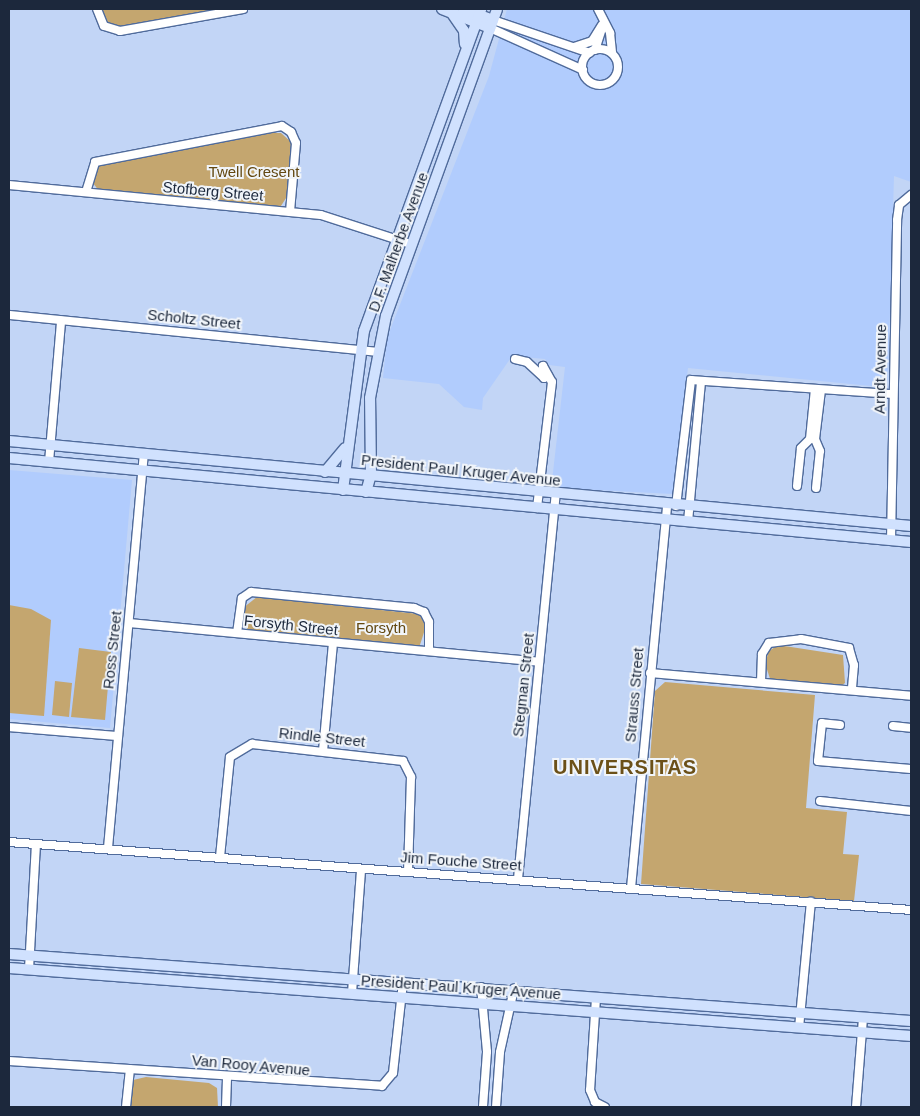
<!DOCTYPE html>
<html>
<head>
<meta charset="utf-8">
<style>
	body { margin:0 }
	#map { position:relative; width:920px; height:1116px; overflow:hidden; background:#c2d5f6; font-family:Helvetica,sans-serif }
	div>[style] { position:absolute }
	.built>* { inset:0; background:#b1ccfd }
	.green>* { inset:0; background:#c4a66f }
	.roads { filter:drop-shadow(1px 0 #506b9b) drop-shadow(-1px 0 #506b9b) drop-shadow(0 1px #506b9b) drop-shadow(0 -1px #506b9b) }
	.street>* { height:8px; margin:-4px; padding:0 4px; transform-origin:4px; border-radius:4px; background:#fff }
	.street>.ring { margin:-4px; padding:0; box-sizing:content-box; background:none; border:8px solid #fff; border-radius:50% }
	.secondary>* { height:10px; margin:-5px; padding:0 5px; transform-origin:5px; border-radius:5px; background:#d0e1fe }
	span { translate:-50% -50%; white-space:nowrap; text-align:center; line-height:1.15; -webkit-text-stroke:4px #f1f5fa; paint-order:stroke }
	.park-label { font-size:15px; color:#634811 }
	.street-label { font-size:15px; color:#1c283c }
	.district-label { font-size:20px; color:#6b5018; font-weight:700; letter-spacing:1px }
	.frame { position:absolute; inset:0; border:10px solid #1c283c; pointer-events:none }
</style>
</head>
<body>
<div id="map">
	<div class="built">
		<div style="clip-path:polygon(507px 9px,911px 9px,911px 182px,894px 176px,888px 380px,881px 387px,688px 368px,673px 494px,557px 488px,552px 481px,565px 367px,549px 365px,545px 359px,512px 356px,483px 398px,482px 410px,464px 407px,439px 384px,383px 378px,387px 338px,489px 76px)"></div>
		<div style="clip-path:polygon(9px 470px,132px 480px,110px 728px,9px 719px)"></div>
	</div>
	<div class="green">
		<div style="clip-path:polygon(101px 9px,249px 9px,127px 31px,108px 22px)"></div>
		<div style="clip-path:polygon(272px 133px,281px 133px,291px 142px,288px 195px,279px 209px,102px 195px,90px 179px,95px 166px)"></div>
		<div style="clip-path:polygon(257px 597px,419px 614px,426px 626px,419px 648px,251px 632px,242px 624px,243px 608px)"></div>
		<div style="clip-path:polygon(9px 605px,31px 609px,51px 620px,44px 716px,9px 713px)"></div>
		<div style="clip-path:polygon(778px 645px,843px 655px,845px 683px,837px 689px,771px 682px,765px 663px,769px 651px)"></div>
		<div style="clip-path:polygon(79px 648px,111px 652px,105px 720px,71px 717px)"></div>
		<div style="clip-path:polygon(55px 681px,72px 683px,69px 717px,52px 715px)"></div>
		<div style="clip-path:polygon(665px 682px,815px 695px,806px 808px,847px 812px,843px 854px,859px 855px,854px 901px,641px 884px,655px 691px)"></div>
		<div style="clip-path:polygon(146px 1077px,209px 1083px,217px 1088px,218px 1107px,127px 1107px,128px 1086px,133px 1080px)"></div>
	</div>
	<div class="roads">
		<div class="street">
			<div style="left:97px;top:9px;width:18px;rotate:68deg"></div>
			<div style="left:104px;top:26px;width:17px;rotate:17deg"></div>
			<div style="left:120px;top:31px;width:125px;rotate:-10.1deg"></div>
			<div style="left:598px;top:9px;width:27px;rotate:63deg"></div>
			<div style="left:610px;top:33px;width:20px;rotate:84deg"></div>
			<div style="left:493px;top:20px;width:102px;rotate:18.8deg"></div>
			<div style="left:490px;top:28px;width:102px;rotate:24.3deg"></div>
			<div style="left:574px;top:47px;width:19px;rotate:-18deg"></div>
			<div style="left:592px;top:41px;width:19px;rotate:-58deg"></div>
			<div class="ring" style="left:582px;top:49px;width:28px;height:28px"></div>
			<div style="left:595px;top:50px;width:23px;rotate:-72deg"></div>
			<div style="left:9px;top:185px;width:313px;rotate:5.5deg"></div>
			<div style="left:321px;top:215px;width:95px;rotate:17.9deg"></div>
			<div style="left:86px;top:192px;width:31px;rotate:-73deg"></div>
			<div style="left:95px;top:162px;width:190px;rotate:-10.9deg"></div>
			<div style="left:282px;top:126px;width:11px;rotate:34deg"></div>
			<div style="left:291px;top:132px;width:12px;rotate:66deg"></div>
			<div style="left:296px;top:143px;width:69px;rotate:95deg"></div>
			<div style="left:9px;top:315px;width:370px;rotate:5.7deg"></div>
			<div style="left:515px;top:359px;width:12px;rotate:14deg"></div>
			<div style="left:527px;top:362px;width:23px;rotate:43deg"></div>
			<div style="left:544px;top:378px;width:12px;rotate:-95deg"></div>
			<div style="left:543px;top:366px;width:18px;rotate:61deg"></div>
			<div style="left:552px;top:382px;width:127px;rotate:96.8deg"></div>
			<div style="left:49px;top:462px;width:142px;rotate:-85.1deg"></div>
			<div style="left:797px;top:486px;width:38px;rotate:-84deg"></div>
			<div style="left:801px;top:448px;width:13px;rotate:-45deg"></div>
			<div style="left:810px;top:439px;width:50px;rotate:-84.3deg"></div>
			<div style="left:816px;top:488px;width:37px;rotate:-84deg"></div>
			<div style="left:820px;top:451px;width:13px;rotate:-113deg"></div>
			<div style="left:815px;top:439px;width:49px;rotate:-83deg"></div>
			<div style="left:676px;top:506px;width:127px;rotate:-83.2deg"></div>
			<div style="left:691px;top:380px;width:202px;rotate:4deg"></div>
			<div style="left:688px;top:522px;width:141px;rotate:-84.7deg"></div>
			<div style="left:891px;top:540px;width:320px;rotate:-88.9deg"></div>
			<div style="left:897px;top:220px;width:15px;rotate:-82deg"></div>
			<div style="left:899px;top:205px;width:16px;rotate:-40deg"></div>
			<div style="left:129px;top:623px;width:412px;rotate:5.4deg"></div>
			<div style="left:237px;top:633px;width:35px;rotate:-82deg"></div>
			<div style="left:242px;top:598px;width:11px;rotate:-34deg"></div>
			<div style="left:251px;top:592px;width:164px;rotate:5.6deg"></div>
			<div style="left:414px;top:608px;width:11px;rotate:22deg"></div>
			<div style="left:424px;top:612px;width:11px;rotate:63deg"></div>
			<div style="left:429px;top:622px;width:28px;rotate:90deg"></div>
			<div style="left:650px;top:673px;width:262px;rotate:5deg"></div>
			<div style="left:761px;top:682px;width:28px;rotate:-88deg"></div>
			<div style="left:762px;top:654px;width:13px;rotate:-58deg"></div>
			<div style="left:769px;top:643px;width:32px;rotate:-7deg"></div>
			<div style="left:801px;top:639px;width:49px;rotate:10.6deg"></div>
			<div style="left:849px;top:648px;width:18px;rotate:74deg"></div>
			<div style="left:854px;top:665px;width:24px;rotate:95deg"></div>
			<div style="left:840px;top:725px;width:18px;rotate:-174deg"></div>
			<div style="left:822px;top:723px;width:38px;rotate:96deg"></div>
			<div style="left:818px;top:761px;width:93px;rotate:4.9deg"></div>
			<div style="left:893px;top:726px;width:18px;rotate:6deg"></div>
			<div style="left:9px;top:727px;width:107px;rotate:4.8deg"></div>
			<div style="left:323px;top:751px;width:108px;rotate:-84.7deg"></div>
			<div style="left:820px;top:801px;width:92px;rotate:6.3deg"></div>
			<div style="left:9px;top:842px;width:905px;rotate:4.31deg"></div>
			<div style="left:108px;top:848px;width:396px;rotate:-84.8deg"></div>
			<div style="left:220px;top:857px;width:100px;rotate:-84.3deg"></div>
			<div style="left:230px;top:757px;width:26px;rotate:-31deg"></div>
			<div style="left:252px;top:744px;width:152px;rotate:6.4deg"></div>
			<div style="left:403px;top:761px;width:18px;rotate:63deg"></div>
			<div style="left:411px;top:777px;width:94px;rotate:91.8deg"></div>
			<div style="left:518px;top:879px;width:387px;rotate:-84.4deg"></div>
			<div style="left:631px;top:888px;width:385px;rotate:-84.6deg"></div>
			<div style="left:29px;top:969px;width:125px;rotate:-86.8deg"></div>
			<div style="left:481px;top:987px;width:65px;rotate:84.7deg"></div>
			<div style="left:487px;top:1052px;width:55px;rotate:94.2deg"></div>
			<div style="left:352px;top:993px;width:124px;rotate:-85.8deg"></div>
			<div style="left:596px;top:998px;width:92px;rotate:93.7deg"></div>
			<div style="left:590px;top:1090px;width:13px;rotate:67deg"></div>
			<div style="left:595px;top:1102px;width:11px;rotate:27deg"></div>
			<div style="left:799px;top:1028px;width:127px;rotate:-84.6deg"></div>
			<div style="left:9px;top:1061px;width:374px;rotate:3.8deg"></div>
			<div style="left:382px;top:1086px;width:17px;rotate:-50deg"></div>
			<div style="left:393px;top:1073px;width:92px;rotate:-83.7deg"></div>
			<div style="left:126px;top:1107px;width:38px;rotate:-84deg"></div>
			<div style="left:226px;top:1107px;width:31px;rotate:-88deg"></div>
			<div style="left:496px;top:1107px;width:55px;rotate:-85.8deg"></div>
			<div style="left:500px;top:1052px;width:65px;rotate:-77.5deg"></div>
			<div style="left:856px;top:1107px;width:89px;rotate:-85.5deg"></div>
		</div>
		<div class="secondary">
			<div style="left:442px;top:9px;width:52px;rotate:21.6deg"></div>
			<div style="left:463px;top:9px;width:32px;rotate:20deg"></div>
			<div style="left:453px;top:15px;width:19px;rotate:55deg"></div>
			<div style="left:464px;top:31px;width:13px;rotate:86deg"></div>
			<div style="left:9px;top:441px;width:906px;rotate:5.38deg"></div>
			<div style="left:9px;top:458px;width:906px;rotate:5.32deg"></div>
			<div style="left:325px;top:472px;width:31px;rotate:-50deg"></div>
			<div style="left:343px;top:490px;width:160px;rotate:-82.5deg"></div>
			<div style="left:364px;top:331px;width:343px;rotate:-70deg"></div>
			<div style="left:366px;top:492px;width:18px;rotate:-74deg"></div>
			<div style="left:371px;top:475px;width:77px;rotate:-90.7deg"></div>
			<div style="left:370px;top:398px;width:84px;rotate:-79deg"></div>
			<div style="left:386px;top:316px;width:326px;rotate:-70.1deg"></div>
			<div style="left:9px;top:954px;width:904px;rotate:4.25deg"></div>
			<div style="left:9px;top:968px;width:905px;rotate:4.31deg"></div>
		</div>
	</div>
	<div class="park-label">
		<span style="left:254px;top:172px">Twell Cresent</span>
		<span style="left:381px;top:628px">Forsyth</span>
	</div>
	<div class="street-label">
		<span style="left:213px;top:191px;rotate:5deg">Stofberg Street</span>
		<span style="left:398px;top:242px;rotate:-70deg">D.F. Malherbe Avenue</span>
		<span style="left:194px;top:319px;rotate:6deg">Scholtz Street</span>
		<span style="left:880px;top:369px;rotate:-89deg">Arndt Avenue</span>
		<span style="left:461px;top:470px;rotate:6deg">President Paul Kruger Avenue</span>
		<span style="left:291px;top:625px;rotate:6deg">Forsyth Street</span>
		<span style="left:112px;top:650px;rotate:-84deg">Ross Street</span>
		<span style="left:523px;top:685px;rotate:-84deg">Stegman Street</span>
		<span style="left:634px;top:695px;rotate:-85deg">Strauss Street</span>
		<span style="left:322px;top:737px;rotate:6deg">Rindle Street</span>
		<span style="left:461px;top:861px;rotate:4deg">Jim Fouche Street</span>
		<span style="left:461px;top:987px;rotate:4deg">President Paul Kruger Avenue</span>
		<span style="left:251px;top:1065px;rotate:5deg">Van Rooy Avenue</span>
	</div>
	<div class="district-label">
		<span style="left:625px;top:767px">UNIVERSITAS</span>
	</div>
	<div class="frame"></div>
</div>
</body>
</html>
